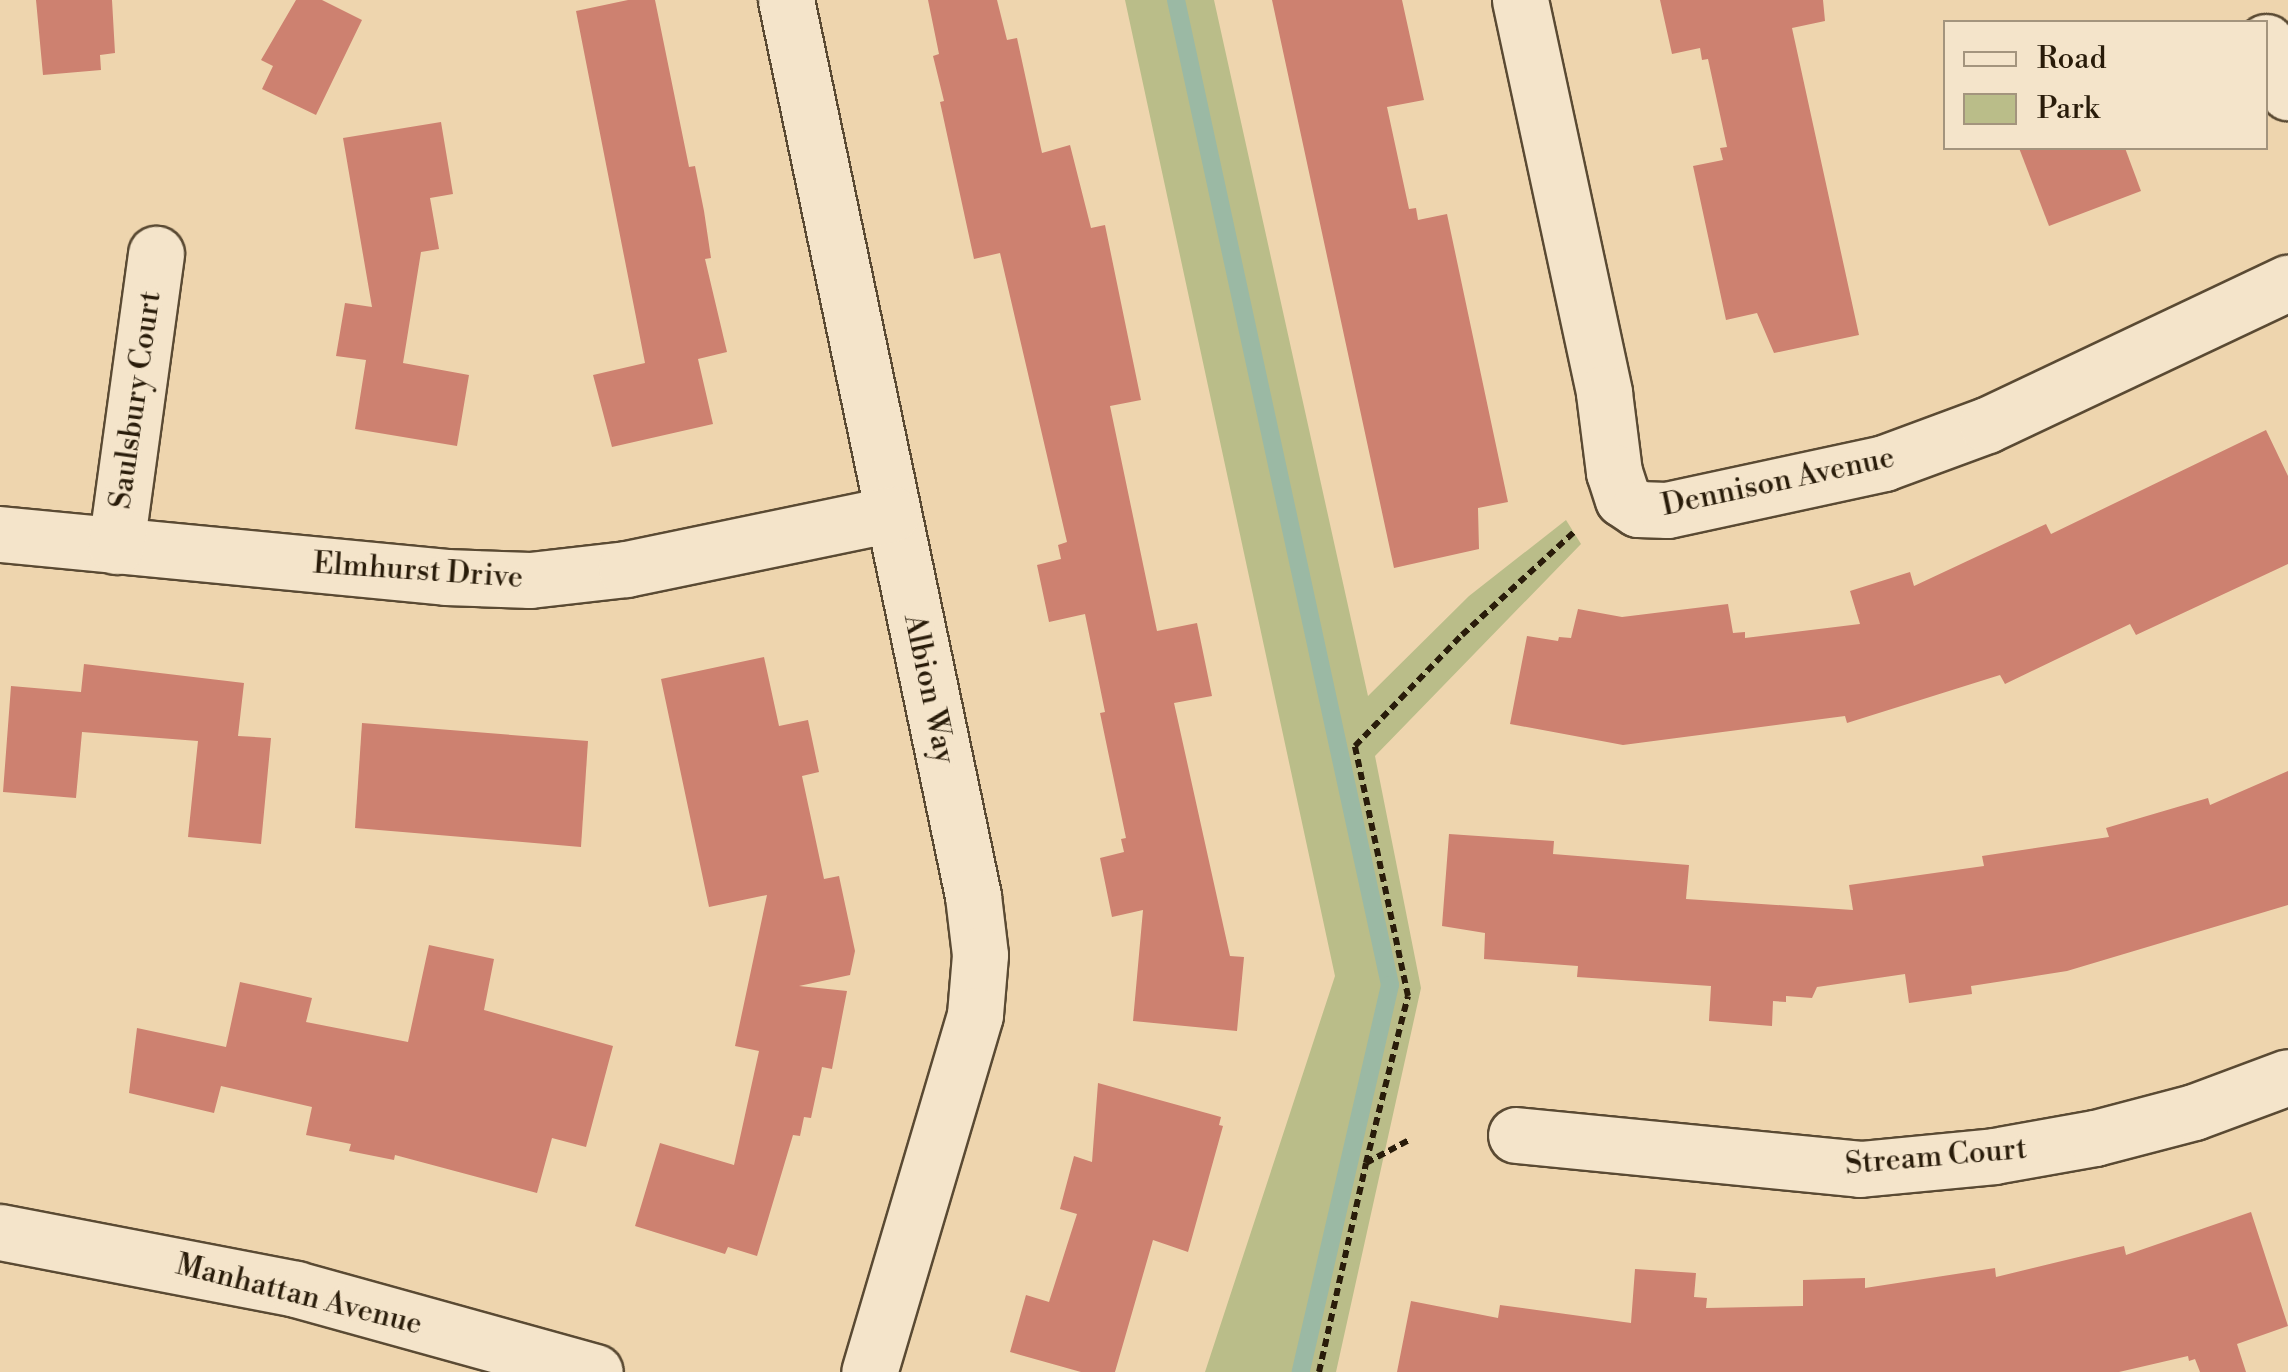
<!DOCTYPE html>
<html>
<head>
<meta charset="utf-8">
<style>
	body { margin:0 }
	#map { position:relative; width:2288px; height:1372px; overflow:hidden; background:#eed5ae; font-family:"Libre Bodoni",serif }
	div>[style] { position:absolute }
	.green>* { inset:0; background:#babd89 }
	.stream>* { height:18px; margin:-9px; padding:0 9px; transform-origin:9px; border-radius:9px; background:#9bb9a4 }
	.building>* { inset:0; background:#cd8170 }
	.path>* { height:6px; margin-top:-3px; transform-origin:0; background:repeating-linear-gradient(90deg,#291c0a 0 8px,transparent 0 13px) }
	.roads { filter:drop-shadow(2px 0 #5a4a33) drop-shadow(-2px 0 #5a4a33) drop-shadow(0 2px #5a4a33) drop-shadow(0 -2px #5a4a33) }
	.street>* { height:55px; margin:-27.5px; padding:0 27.5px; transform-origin:27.5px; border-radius:27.5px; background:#f4e4ca }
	span { translate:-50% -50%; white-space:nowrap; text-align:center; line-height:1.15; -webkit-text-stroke:8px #f4e4ca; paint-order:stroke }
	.street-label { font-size:30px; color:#291c0a }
	.legend { position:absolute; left:1943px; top:20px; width:325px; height:130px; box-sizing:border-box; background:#f4e4ca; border:2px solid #a3947d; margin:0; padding:12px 18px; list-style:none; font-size:30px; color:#291c0a }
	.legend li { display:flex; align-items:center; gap:20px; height:50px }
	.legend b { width:50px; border:2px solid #a3947d }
</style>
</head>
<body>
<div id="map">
	<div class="green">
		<div style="clip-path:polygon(1125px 0,1214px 0,1368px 696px,1469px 596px,1566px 520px,1581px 544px,1375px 756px,1421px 988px,1336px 1372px,1205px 1372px,1335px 976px)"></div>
	</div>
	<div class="stream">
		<div style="left:1176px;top:0;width:1008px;rotate:77.74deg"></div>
		<div style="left:1390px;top:985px;width:397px;rotate:103deg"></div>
	</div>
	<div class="building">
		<div style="clip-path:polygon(36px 0,112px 0,115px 53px,100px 55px,101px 70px,43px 75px)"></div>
		<div style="clip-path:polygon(296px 0,322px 0,362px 20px,316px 115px,262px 89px,273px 66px,261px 60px)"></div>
		<div style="clip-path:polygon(628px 0,655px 0,689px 167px,695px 166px,704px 211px,711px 258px,705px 259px,727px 352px,698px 359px,713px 424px,612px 447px,593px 375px,645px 363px,576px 11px)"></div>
		<div style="clip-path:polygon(928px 0,997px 0,1007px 40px,1017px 38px,1042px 153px,1070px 145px,1091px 228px,1105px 225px,1141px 400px,1110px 406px,1157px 631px,1197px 623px,1212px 696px,1174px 703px,1230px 956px,1244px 957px,1237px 1031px,1133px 1021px,1143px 910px,1112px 917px,1100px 858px,1124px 852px,1121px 839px,1126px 838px,1100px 713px,1105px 712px,1085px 614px,1049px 622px,1037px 565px,1061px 559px,1058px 545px,1067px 542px,1000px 253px,974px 259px,940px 102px,944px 101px,933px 56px,939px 54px)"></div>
		<div style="clip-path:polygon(1272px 0,1402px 0,1424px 100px,1387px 107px,1409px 209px,1416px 208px,1418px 220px,1447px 214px,1508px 502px,1478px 508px,1479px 549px,1394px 568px)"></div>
		<div style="clip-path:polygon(1660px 0,1823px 0,1825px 21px,1792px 28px,1859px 335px,1774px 353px,1757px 313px,1726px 320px,1693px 166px,1723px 160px,1720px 148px,1727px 147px,1708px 59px,1702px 60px,1700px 48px,1672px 54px)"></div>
		<div style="clip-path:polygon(441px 122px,453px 194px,430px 198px,439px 249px,421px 252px,403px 363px,469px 375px,457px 446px,355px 429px,366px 360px,336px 356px,345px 303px,372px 307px,343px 138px)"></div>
		<div style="clip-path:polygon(2019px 148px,2125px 148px,2141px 191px,2049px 226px)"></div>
		<div style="clip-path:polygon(2266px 430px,2288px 476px,2288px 564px,2136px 635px,2130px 624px,2005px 684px,2000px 675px,1847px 723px,1845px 716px,1623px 745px,1510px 724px,1527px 636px,1558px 641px,1559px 637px,1571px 638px,1578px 609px,1622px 617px,1728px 604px,1733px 633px,1745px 632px,1745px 638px,1860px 624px,1850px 591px,1910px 572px,1914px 586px,2046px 524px,2051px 534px)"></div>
		<div style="clip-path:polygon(764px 657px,779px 726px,808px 720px,819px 772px,802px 776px,824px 879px,839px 876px,855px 951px,850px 975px,799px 986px,847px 991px,832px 1069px,822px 1067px,811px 1118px,804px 1117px,800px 1136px,793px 1135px,757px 1256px,728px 1247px,725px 1254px,635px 1226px,660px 1143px,734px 1165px,759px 1051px,735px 1046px,767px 895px,709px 907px,661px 679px)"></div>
		<div style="clip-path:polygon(84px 664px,244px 683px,238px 736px,271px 738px,261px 844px,188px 837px,198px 741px,82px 732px,76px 798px,3px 792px,11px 686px,81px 692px)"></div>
		<div style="clip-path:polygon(362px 723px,588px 741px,581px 847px,355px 828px)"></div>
		<div style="clip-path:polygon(2288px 771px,2288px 905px,2067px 971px,1971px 986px,1972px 994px,1909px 1003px,1905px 974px,1817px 987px,1812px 998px,1786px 996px,1786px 1002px,1773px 1001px,1772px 1026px,1709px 1021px,1711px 986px,1577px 977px,1578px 966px,1484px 959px,1485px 933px,1442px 926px,1449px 834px,1554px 841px,1553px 854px,1689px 865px,1686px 899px,1853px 910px,1849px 885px,1984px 866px,1982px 856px,2109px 837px,2106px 828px,2208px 798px,2210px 805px)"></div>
		<div style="clip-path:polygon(429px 945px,494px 959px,484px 1010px,613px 1046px,586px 1147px,552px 1138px,537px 1193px,395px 1155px,394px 1160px,349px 1151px,351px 1144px,306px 1135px,312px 1107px,221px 1086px,214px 1113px,129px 1093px,137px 1028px,226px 1047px,240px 982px,312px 998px,306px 1022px,408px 1042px)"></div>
		<div style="clip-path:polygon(1098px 1083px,1221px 1117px,1219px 1125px,1223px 1126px,1188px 1252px,1153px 1240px,1115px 1372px,1081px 1372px,1010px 1352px,1026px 1295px,1049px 1302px,1077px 1214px,1060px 1209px,1074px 1156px,1092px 1162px)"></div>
		<div style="clip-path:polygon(2251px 1212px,2288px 1326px,2237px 1344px,2246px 1372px,2200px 1372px,2195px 1359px,2189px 1361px,2188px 1356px,2119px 1372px,1397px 1372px,1411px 1301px,1498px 1318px,1500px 1305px,1631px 1323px,1635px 1269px,1696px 1273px,1694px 1297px,1707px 1298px,1706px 1308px,1803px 1306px,1803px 1280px,1865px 1278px,1865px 1288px,1995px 1268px,1996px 1277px,2124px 1246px,2126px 1255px)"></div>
	</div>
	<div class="path">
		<div style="left:1366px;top:1163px;width:172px;rotate:-75.9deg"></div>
		<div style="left:1408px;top:996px;width:256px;rotate:-102deg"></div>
		<div style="left:1355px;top:746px;width:154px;rotate:-46.1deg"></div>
		<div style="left:1462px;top:635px;width:155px;rotate:-42.6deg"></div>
		<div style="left:1319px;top:1372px;width:214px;rotate:-77.3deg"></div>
		<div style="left:1366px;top:1163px;width:49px;rotate:-28.1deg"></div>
	</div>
	<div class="roads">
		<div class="street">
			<div style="left:786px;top:0;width:915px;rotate:78.21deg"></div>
			<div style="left:973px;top:896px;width:59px;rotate:83.2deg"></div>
			<div style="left:980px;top:955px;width:60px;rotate:94.8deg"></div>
			<div style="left:975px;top:1015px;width:372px;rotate:106.5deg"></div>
			<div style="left:1520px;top:0;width:402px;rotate:77.9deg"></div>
			<div style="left:1604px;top:393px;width:80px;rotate:82.8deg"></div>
			<div style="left:1614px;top:472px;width:28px;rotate:72deg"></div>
			<div style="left:1623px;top:499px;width:18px;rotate:34deg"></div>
			<div style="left:1638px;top:509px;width:29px;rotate:2deg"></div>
			<div style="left:1667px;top:510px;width:222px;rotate:-12.2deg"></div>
			<div style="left:1884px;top:463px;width:110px;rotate:-20.3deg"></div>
			<div style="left:1987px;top:425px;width:333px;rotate:-25.3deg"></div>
			<div style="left:2266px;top:42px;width:55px;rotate:66.3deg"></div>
			<div style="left:0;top:534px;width:448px;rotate:5.5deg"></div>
			<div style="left:446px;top:577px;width:84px;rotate:2deg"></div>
			<div style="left:530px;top:580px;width:97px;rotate:-6.5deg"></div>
			<div style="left:626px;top:569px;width:271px;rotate:-11.7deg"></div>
			<div style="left:116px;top:546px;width:295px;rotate:-82.2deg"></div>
			<div style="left:1516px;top:1135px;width:346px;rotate:5.6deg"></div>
			<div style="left:1860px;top:1169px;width:135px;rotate:-5.5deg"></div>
			<div style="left:1994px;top:1156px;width:103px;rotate:-10.1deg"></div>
			<div style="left:2095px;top:1138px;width:102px;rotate:-14.7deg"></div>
			<div style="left:2194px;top:1112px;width:100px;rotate:-20.4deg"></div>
			<div style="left:0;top:1232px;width:301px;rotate:10.9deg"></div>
			<div style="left:296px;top:1289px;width:310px;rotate:15.5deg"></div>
		</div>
	</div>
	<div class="street-label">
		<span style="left:136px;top:400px;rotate:-82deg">Saulsbury Court</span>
		<span style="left:1778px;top:482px;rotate:-12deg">Dennison Avenue</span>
		<span style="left:418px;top:571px;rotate:4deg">Elmhurst Drive</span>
		<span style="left:929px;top:689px;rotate:78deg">Albion Way</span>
		<span style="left:1936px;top:1157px;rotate:-5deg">Stream Court</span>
		<span style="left:299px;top:1295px;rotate:14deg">Manhattan Avenue</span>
	</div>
	<ul class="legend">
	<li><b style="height:12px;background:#f4e4ca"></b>Road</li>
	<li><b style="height:28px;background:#babd89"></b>Park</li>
	</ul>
</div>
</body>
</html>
